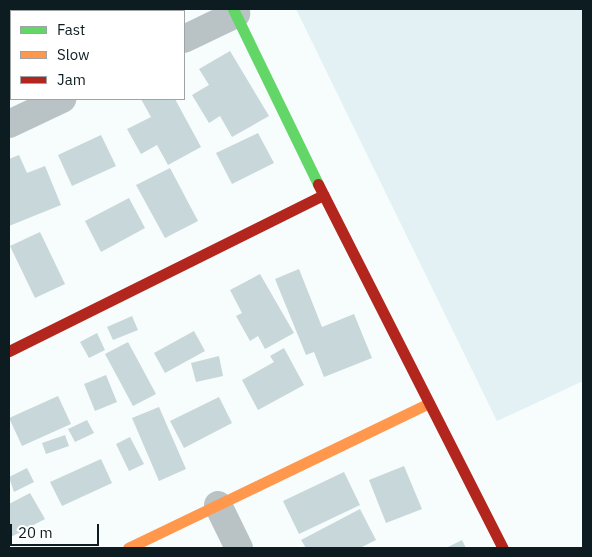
<!DOCTYPE html>
<html>
<head>
<meta charset="utf-8">
<style>
	body { margin:0 }
	#map { position:relative; width:592px; height:557px; overflow:hidden; background:#f7fcfc; font-family:"IBM Plex Sans",sans-serif }
	div>[style] { position:absolute }
	.built>* { inset:0; background:#e3f1f4 }
	.building>* { inset:0; background:#c8d7da }
	.street>* { height:28px; margin:-14px; padding:0 14px; transform-origin:14px; border-radius:14px; background:#b9c2c4 }
	.fast>* { height:11px; margin:-5.5px; padding:0 5.5px; transform-origin:5.5px; border-radius:5.5px; background:#63d668 }
	.slow>* { height:11px; margin:-5.5px; padding:0 5.5px; transform-origin:5.5px; border-radius:5.5px; background:#ff974d }
	.jam>* { height:11px; margin:-5.5px; padding:0 5.5px; transform-origin:5.5px; border-radius:5.5px; background:#b3261e }
	span { translate:-50% -50%; white-space:nowrap; text-align:center; line-height:1.15; -webkit-text-stroke:4px #fff; paint-order:stroke }
	.frame { position:absolute; inset:0; border:10px solid #0c1c20; pointer-events:none }
	.legend { position:absolute; left:10px; top:10px; width:175px; height:90px; box-sizing:border-box; background:#fff; border:1px solid #9ea4a6; margin:0; padding:6px 9px; list-style:none; font-size:15px; color:#0c1c20 }
	.legend li { display:flex; align-items:center; gap:10px; height:25px }
	.legend b { width:25px; border:1px solid #9ea4a6 }
	.scale { position:absolute; left:10px; top:524px; width:89px; height:22px; box-sizing:border-box; border:2px solid #0c1c20; border-top:0; padding-left:6px; font-size:15px; line-height:18px; white-space:nowrap; color:#0c1c20; -webkit-text-stroke:4px #fff; paint-order:stroke }
</style>
</head>
<body>
<div id="map">
	<div class="built">
		<div style="clip-path:polygon(296px 9px,583px 9px,583px 381px,497px 421px)"></div>
	</div>
	<div class="building">
		<div style="clip-path:polygon(13px 9px,49px 9px,51px 11px,14px 11px)"></div>
		<div style="clip-path:polygon(65px 9px,115px 9px,110px 11px)"></div>
		<div style="clip-path:polygon(230px 51px,269px 116px,232px 137px,220px 116px,209px 123px,192px 95px,209px 85px,199px 69px)"></div>
		<div style="clip-path:polygon(141px 99px,175px 99px,201px 147px,168px 165px,157px 145px,141px 154px,127px 129px,151px 117px)"></div>
		<div style="clip-path:polygon(258px 133px,274px 163px,232px 184px,216px 153px)"></div>
		<div style="clip-path:polygon(101px 135px,116px 166px,72px 186px,58px 155px)"></div>
		<div style="clip-path:polygon(19px 155px,27px 173px,45px 166px,61px 205px,9px 226px,9px 159px)"></div>
		<div style="clip-path:polygon(170px 168px,198px 221px,165px 238px,136px 185px)"></div>
		<div style="clip-path:polygon(129px 198px,145px 228px,101px 252px,85px 221px)"></div>
		<div style="clip-path:polygon(40px 232px,65px 284px,35px 298px,10px 246px)"></div>
		<div style="clip-path:polygon(299px 269px,322px 327px,354px 314px,372px 358px,324px 377px,314px 352px,306px 355px,275px 279px)"></div>
		<div style="clip-path:polygon(260px 274px,294px 333px,265px 349px,258px 336px,250px 341px,236px 316px,242px 313px,230px 290px)"></div>
		<div style="clip-path:polygon(132px 316px,138px 330px,113px 340px,107px 327px)"></div>
		<div style="clip-path:polygon(194px 331px,205px 351px,165px 373px,154px 353px)"></div>
		<div style="clip-path:polygon(97px 333px,105px 350px,89px 358px,80px 342px)"></div>
		<div style="clip-path:polygon(128px 342px,156px 394px,133px 406px,105px 354px)"></div>
		<div style="clip-path:polygon(284px 348px,304px 385px,258px 410px,242px 380px,274px 362px,270px 356px)"></div>
		<div style="clip-path:polygon(219px 356px,223px 376px,196px 382px,191px 363px)"></div>
		<div style="clip-path:polygon(106px 375px,117px 402px,95px 411px,84px 384px)"></div>
		<div style="clip-path:polygon(58px 396px,71px 424px,22px 446px,9px 418px)"></div>
		<div style="clip-path:polygon(219px 397px,232px 423px,184px 448px,170px 421px)"></div>
		<div style="clip-path:polygon(159px 407px,186px 469px,159px 481px,132px 418px)"></div>
		<div style="clip-path:polygon(87px 420px,94px 433px,75px 442px,68px 429px)"></div>
		<div style="clip-path:polygon(65px 435px,69px 446px,46px 454px,42px 443px)"></div>
		<div style="clip-path:polygon(130px 437px,144px 464px,129px 471px,116px 444px)"></div>
		<div style="clip-path:polygon(101px 459px,112px 483px,62px 506px,50px 482px)"></div>
		<div style="clip-path:polygon(404px 466px,422px 509px,386px 523px,369px 480px)"></div>
		<div style="clip-path:polygon(27px 468px,34px 482px,14px 492px,9px 477px)"></div>
		<div style="clip-path:polygon(344px 472px,360px 505px,299px 534px,283px 501px)"></div>
		<div style="clip-path:polygon(30px 493px,45px 519px,9px 538px,9px 504px)"></div>
		<div style="clip-path:polygon(360px 509px,376px 540px,360px 548px,306px 548px,301px 540px)"></div>
		<div style="clip-path:polygon(462px 540px,466px 548px,446px 548px)"></div>
	</div>
	<div class="street">
		<div style="left:184px;top:39px;width:58px;rotate:-25.7deg"></div>
		<div style="left:9px;top:124px;width:59px;rotate:-25.3deg"></div>
		<div style="left:218px;top:505px;width:48px;rotate:64deg"></div>
	</div>
	<div class="fast">
		<div style="left:233px;top:9px;width:195px;rotate:64.1deg"></div>
	</div>
	<div class="slow">
		<div style="left:128px;top:548px;width:334px;rotate:-25.7deg"></div>
	</div>
	<div class="jam">
		<div style="left:318px;top:184px;width:408px;rotate:63.1deg"></div>
		<div style="left:9px;top:351px;width:351px;rotate:-26.4deg"></div>
	</div>
	<div class="frame"></div>
	<ul class="legend">
	<li><b style="height:6px;background:#63d668"></b>Fast</li>
	<li><b style="height:6px;background:#ff974d"></b>Slow</li>
	<li><b style="height:6px;background:#b3261e"></b>Jam</li>
	</ul>
	<div class="scale">20 m</div>
</div>
</body>
</html>
